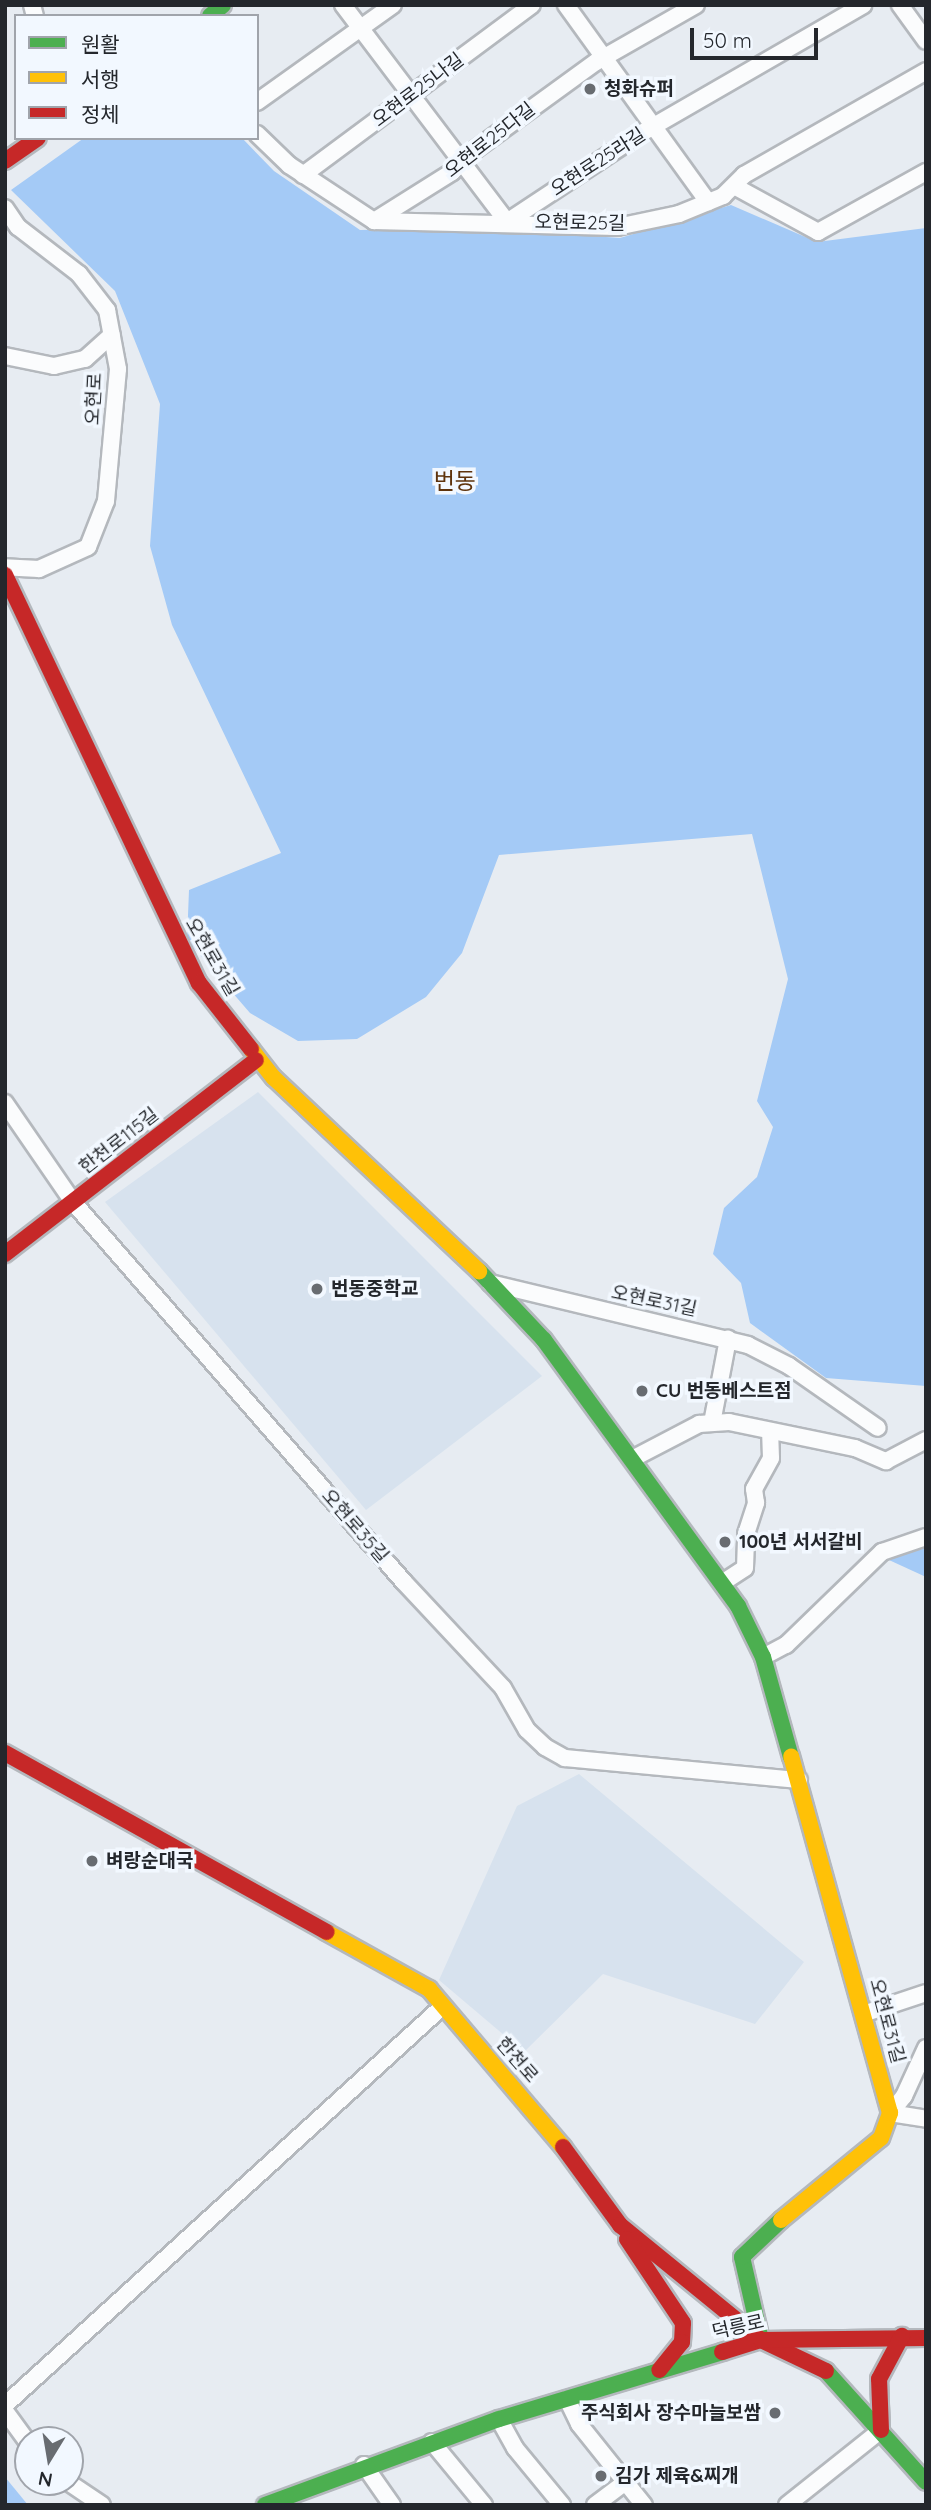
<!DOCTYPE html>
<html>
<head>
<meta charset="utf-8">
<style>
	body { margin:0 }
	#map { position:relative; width:931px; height:2510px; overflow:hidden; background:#e7ecf2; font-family:Quicksand,"Noto Sans KR",sans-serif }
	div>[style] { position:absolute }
	.built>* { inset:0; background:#d7e2ee }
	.forest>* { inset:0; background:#a4caf6 }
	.water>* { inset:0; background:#a5caf6 }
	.roads { filter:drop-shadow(2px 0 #b4b8bd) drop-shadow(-2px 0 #b4b8bd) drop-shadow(0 2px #b4b8bd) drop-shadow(0 -2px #b4b8bd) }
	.street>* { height:16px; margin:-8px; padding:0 8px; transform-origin:8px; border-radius:8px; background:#fbfcfd }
	.fast>* { height:16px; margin:-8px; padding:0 8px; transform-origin:8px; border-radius:8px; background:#4caf50 }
	.slow>* { height:16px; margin:-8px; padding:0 8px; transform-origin:8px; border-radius:8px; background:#ffc107 }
	.jam>* { height:16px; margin:-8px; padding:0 8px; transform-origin:8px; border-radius:8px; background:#c62828 }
	.dots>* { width:19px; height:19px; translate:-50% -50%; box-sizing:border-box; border:4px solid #f2f8ff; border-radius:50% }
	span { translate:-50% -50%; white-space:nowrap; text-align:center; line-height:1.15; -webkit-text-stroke:7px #f2f8ff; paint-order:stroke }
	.poi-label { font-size:19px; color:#24272c; font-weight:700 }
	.left { translate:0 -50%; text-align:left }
	.right { translate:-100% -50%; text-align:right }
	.street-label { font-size:19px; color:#24272c }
	.quarter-label { font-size:23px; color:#5e330c }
	.frame { position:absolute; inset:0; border:7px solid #24272c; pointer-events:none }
	.legend { position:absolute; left:14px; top:14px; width:245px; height:126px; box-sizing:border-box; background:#f2f8ff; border:2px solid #a0a4ab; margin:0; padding:9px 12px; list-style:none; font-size:21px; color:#24272c }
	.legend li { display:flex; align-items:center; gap:14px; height:35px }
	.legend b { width:35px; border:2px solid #a0a4ab }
	.north { position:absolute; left:14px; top:2426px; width:70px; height:70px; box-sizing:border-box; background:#f2f8ff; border:2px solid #a0a4ab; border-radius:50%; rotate:191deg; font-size:19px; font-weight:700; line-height:28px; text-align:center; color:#24272c }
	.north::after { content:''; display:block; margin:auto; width:24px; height:32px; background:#686c71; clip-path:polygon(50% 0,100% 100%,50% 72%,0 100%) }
	.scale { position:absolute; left:690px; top:28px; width:128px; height:32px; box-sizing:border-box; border:4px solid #24272c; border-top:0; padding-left:9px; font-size:21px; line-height:24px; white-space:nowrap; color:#24272c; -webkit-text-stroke:5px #f2f8ff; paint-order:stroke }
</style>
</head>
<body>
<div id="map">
	<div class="built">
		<div style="clip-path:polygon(258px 1092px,542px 1376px,366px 1510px,105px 1202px)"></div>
		<div style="clip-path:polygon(579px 1774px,804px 1962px,755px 2024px,603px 1974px,524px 2052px,439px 1980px,517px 1806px)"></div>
	</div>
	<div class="forest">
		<div style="clip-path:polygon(84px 138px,242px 138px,274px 171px,360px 230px,478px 228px,620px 238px,731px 205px,817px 242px,926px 228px,926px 1386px,826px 1378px,750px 1323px,741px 1283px,713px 1254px,724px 1208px,757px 1177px,773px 1127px,757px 1101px,788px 979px,752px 834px,499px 855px,462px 953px,426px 997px,357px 1039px,298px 1041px,250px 1013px,187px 940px,189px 890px,281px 853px,172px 625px,150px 546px,160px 404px,115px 291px,11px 190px)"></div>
		<div style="clip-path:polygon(926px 1536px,926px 1577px,889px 1560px)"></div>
	</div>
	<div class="water">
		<div style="clip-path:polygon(5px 2477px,28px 2505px,5px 2505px)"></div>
	</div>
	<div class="roads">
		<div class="street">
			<div style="left:32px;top:5px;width:11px;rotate:75deg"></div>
			<div style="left:343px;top:5px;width:272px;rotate:52.9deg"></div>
			<div style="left:566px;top:5px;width:243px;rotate:54.2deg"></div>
			<div style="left:900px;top:5px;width:44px;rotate:54.2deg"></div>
			<div style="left:257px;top:102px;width:167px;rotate:-35.5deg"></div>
			<div style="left:257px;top:134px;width:45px;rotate:44.1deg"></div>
			<div style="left:289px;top:165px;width:102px;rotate:33.4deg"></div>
			<div style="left:374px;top:221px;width:243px;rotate:1.4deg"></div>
			<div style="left:617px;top:227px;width:63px;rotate:-11.8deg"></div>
			<div style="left:679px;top:214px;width:48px;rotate:-22.2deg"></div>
			<div style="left:723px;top:196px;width:30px;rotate:-45deg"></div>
			<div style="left:744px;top:175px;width:210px;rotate:-29.7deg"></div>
			<div style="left:303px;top:175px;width:285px;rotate:-36.6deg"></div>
			<div style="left:734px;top:186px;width:96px;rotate:28.7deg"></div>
			<div style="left:818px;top:232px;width:124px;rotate:-29.1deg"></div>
			<div style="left:5px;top:208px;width:23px;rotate:56deg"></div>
			<div style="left:18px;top:227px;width:77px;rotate:37.6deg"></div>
			<div style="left:79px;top:274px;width:46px;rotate:52.1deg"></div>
			<div style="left:107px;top:310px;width:60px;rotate:79.4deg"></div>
			<div style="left:118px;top:369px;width:133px;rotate:95.2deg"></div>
			<div style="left:106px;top:501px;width:49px;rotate:111.4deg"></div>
			<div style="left:88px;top:547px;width:54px;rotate:155.8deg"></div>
			<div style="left:39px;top:569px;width:34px;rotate:-177deg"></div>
			<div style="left:374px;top:221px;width:92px;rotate:-32.1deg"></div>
			<div style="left:452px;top:172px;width:28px;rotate:-45deg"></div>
			<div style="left:472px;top:152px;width:153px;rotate:-36deg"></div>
			<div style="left:596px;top:62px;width:115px;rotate:-29.7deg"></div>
			<div style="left:507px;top:222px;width:159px;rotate:-33.5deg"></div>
			<div style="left:640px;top:134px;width:258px;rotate:-30deg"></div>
			<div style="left:5px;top:356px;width:50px;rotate:11.5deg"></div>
			<div style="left:54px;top:366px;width:32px;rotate:-13deg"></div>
			<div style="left:85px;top:359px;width:36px;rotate:-42deg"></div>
			<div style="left:5px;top:1103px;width:120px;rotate:55.5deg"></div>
			<div style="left:73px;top:1202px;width:503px;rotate:48.95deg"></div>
			<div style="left:403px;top:1581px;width:146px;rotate:46.9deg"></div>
			<div style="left:503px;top:1688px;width:48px;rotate:60.3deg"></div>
			<div style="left:527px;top:1730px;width:25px;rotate:43deg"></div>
			<div style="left:545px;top:1747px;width:23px;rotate:29deg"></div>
			<div style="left:565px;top:1758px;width:235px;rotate:5.4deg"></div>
			<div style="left:490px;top:1283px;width:265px;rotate:13.5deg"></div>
			<div style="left:748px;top:1345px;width:46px;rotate:27.1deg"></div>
			<div style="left:789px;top:1366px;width:108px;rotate:34.9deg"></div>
			<div style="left:712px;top:1423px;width:86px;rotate:-79.2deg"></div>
			<div style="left:632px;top:1459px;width:76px;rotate:-27.6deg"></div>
			<div style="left:699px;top:1424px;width:30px;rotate:-4deg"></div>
			<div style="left:729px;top:1422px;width:129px;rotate:11.7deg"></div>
			<div style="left:855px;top:1448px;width:34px;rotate:23deg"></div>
			<div style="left:886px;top:1461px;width:45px;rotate:-27.7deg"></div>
			<div style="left:722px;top:1583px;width:27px;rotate:-33deg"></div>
			<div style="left:745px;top:1568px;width:34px;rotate:-88deg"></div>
			<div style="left:746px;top:1534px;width:33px;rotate:-72deg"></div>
			<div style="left:756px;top:1503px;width:14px;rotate:-98deg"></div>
			<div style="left:754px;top:1489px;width:35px;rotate:-61deg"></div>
			<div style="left:771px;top:1458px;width:27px;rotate:-92deg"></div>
			<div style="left:763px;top:1657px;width:26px;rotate:-28deg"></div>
			<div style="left:786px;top:1645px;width:134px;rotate:-44.1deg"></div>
			<div style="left:882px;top:1552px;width:46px;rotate:-18.8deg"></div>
			<div style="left:863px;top:2014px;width:66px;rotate:-18.4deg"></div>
			<div style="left:926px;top:2048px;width:53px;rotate:114.6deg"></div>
			<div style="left:904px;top:2096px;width:22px;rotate:129deg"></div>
			<div style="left:890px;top:2113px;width:36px;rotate:9deg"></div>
			<div style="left:567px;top:2399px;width:28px;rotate:64deg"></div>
			<div style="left:579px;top:2424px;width:104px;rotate:51.3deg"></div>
			<div style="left:5px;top:2405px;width:592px;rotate:-42.33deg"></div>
			<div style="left:5px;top:2411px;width:39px;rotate:54deg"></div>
			<div style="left:499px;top:2419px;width:33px;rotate:61deg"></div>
			<div style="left:515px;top:2448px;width:74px;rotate:50.5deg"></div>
			<div style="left:432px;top:2442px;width:82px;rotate:50.5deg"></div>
			<div style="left:364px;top:2465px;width:49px;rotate:55deg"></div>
			<div style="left:68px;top:2482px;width:41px;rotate:34.1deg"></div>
			<div style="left:595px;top:2505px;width:38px;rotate:-37deg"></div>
			<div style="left:787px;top:2505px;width:120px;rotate:-38.6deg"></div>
		</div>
		<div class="fast">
			<div style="left:210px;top:16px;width:17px;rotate:-40deg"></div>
			<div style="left:479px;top:1271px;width:95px;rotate:46.7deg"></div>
			<div style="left:544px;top:1340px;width:329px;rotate:53.9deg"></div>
			<div style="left:738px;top:1606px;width:57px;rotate:63.9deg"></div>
			<div style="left:763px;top:1657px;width:104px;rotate:74.4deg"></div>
			<div style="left:761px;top:2340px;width:85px;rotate:-102.9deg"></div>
			<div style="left:742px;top:2257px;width:54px;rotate:-43.5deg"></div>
			<div style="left:826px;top:2371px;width:149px;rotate:48deg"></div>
			<div style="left:265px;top:2505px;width:249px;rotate:-20.2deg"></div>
			<div style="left:499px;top:2419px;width:233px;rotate:-16.7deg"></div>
		</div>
		<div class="slow">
			<div style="left:251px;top:1049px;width:37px;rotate:52deg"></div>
			<div style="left:274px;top:1078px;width:282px;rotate:43.3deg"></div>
			<div style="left:326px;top:1932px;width:118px;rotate:29deg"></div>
			<div style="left:429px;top:1989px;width:207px;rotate:49.7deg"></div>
			<div style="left:781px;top:2220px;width:129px;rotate:-39.4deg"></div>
			<div style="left:881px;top:2138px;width:27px;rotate:-70deg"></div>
			<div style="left:890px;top:2113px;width:370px;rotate:-105.5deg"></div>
		</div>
		<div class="jam">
			<div style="left:5px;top:161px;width:40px;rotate:-34.9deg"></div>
			<div style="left:5px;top:575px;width:452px;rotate:64.6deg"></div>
			<div style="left:199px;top:983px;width:84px;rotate:51.8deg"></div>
			<div style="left:5px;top:1254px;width:317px;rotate:-37.7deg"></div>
			<div style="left:5px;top:1753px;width:368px;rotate:29.1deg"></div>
			<div style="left:563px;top:2147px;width:97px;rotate:53.8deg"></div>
			<div style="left:620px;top:2225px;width:182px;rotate:39.2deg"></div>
			<div style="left:761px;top:2340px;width:72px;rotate:25.5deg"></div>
			<div style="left:627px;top:2239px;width:101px;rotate:56.3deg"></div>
			<div style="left:683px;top:2323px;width:19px;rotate:93deg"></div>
			<div style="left:682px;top:2342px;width:36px;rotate:129deg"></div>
			<div style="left:722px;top:2352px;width:41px;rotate:-17.1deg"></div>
			<div style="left:761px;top:2340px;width:165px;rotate:-0.7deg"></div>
			<div style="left:881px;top:2430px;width:51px;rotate:-92.2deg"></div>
			<div style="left:879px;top:2379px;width:49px;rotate:-61.9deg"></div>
		</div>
	</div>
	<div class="dots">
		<div style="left:590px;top:89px;background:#686c71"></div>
		<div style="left:317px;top:1289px;background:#686c71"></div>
		<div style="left:642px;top:1391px;background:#686c71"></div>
		<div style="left:725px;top:1542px;background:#686c71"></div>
		<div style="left:92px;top:1861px;background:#686c71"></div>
		<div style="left:775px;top:2413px;background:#686c71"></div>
		<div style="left:601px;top:2476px;background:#686c71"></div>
	</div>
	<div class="poi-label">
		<span class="left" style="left:604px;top:89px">청화슈퍼</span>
		<span class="left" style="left:331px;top:1289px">번동중학교</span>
		<span class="left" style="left:656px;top:1391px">CU 번동베스트점</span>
		<span class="left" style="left:739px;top:1542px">100년 서서갈비</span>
		<span class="left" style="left:106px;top:1861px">벼랑순대국</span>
		<span class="right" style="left:761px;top:2413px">주식회사 장수마늘보쌈</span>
		<span class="left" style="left:615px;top:2476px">김가 제육&amp;찌개</span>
	</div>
	<div class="street-label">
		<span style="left:418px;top:90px;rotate:-37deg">오현로25나길</span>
		<span style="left:490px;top:140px;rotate:-38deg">오현로25다길</span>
		<span style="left:598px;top:162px;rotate:-33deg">오현로25라길</span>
		<span style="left:580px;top:223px;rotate:1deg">오현로25길</span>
		<span style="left:94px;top:399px;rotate:-87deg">오현로</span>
		<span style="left:212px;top:957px;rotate:60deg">오현로31길</span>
		<span style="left:119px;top:1141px;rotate:-38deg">한천로115길</span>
		<span style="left:654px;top:1301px;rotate:12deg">오현로31길</span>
		<span style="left:355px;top:1526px;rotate:49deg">오현로35길</span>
		<span style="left:887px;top:2021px;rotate:75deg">오현로31길</span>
		<span style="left:517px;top:2060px;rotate:49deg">한천로</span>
		<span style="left:738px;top:2327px;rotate:-13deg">덕릉로</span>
	</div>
	<div class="quarter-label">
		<span style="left:455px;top:481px">번동</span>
	</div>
	<div class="frame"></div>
	<ul class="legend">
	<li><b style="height:9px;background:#4caf50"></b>원활</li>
	<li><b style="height:9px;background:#ffc107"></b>서행</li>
	<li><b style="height:9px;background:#c62828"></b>정체</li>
	</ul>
	<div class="north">N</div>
	<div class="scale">50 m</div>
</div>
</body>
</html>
